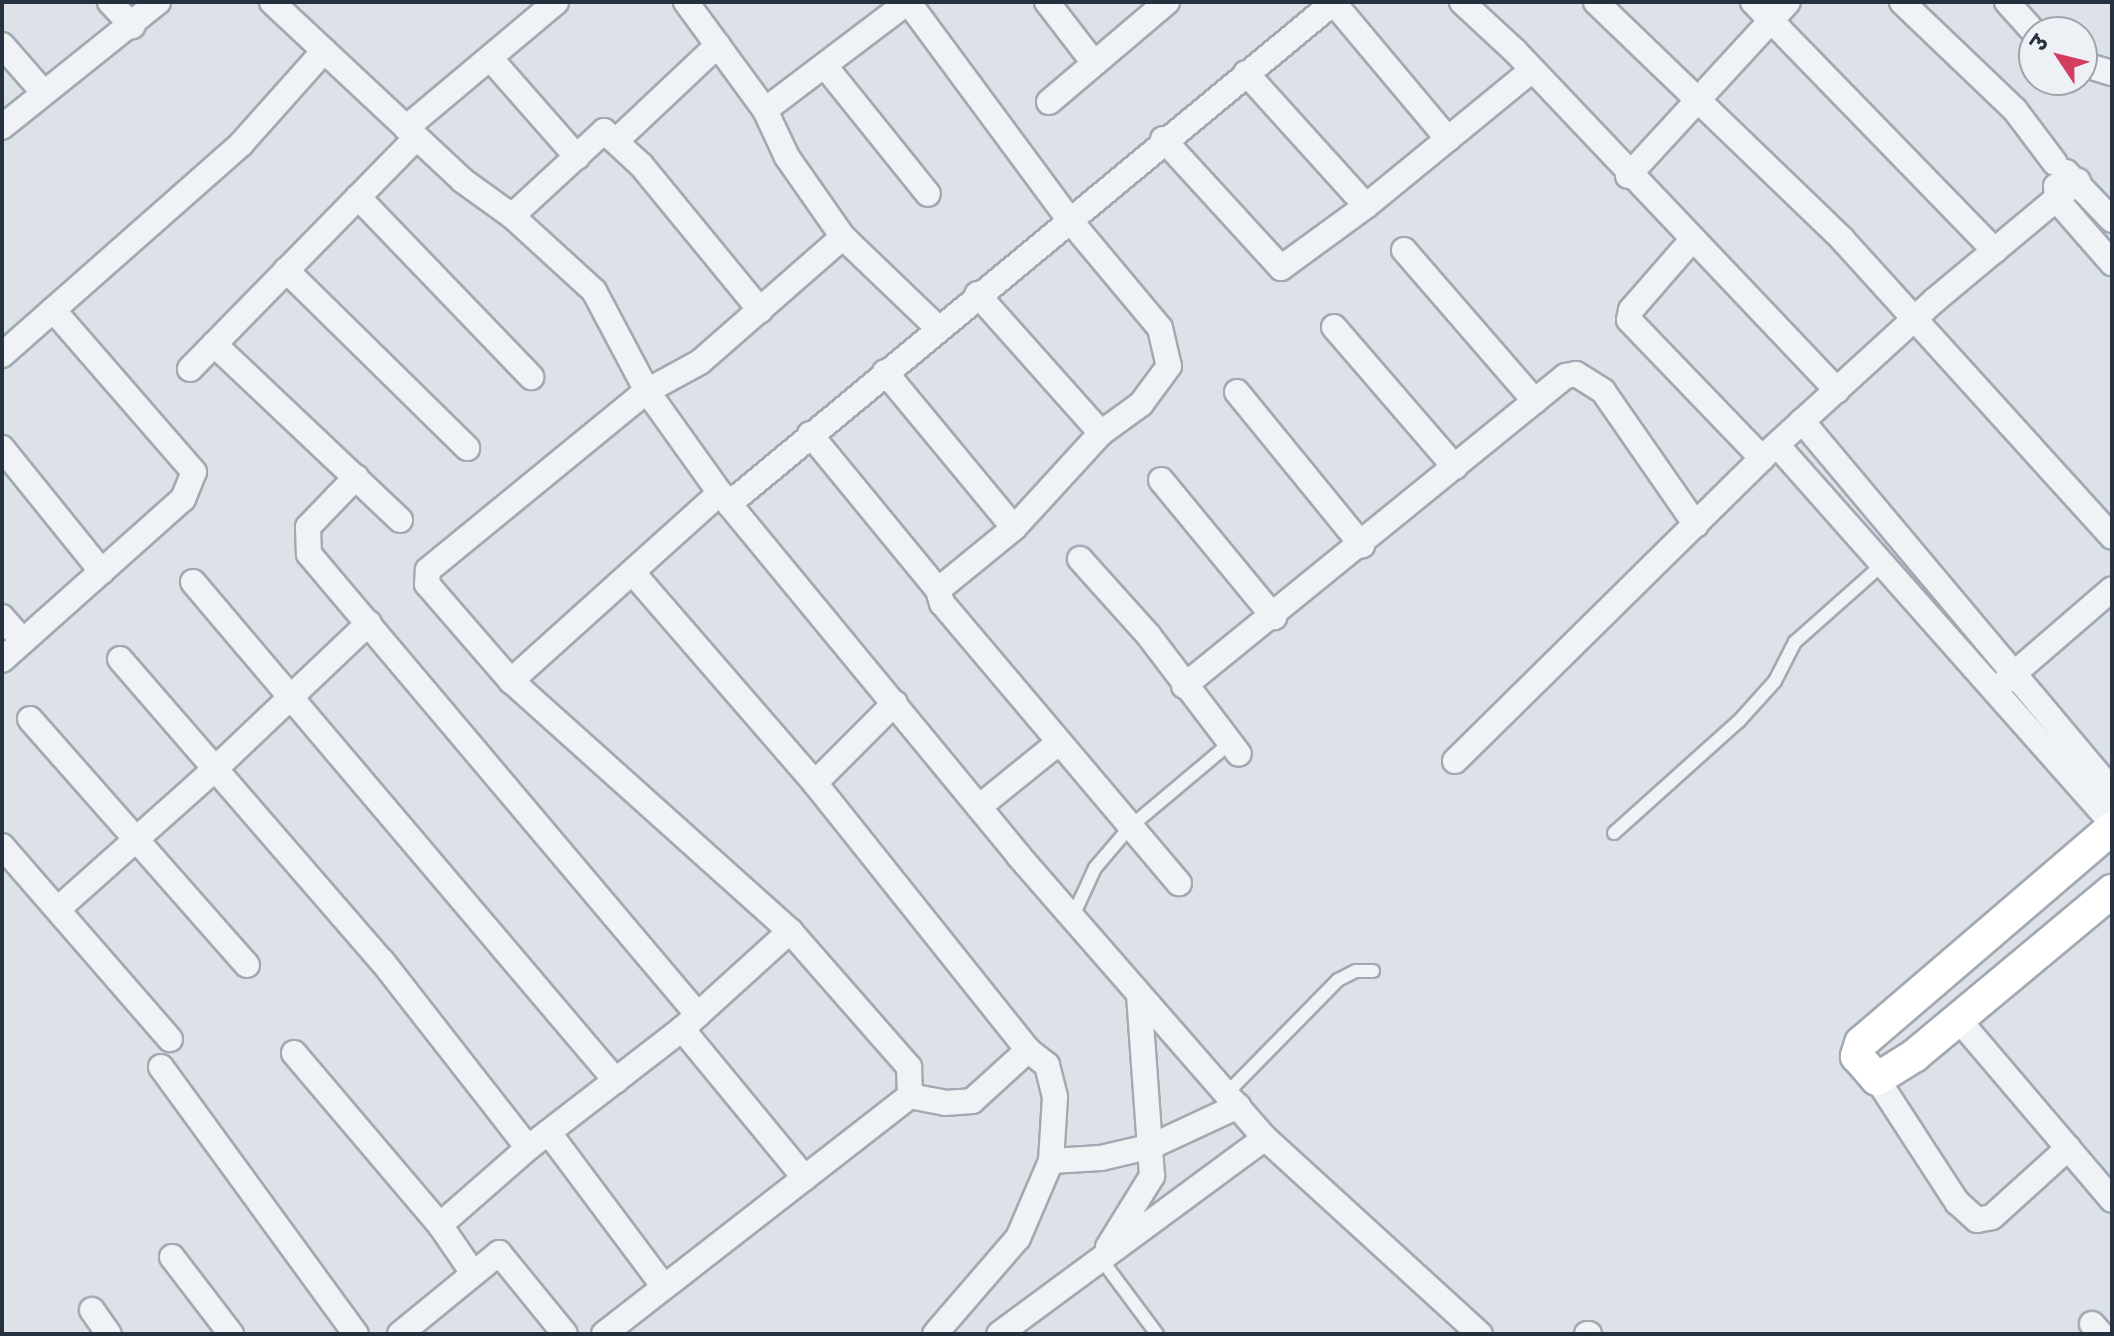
<!DOCTYPE html>
<html>
<head>
<meta charset="utf-8">
<style>
	body { margin:0 }
	#map { position:relative; width:2114px; height:1336px; overflow:hidden; background:#dde2e8; font-family:Poppins,"Noto Sans Devanagari",sans-serif }
	div>[style] { position:absolute }
	.roads { filter:drop-shadow(2px 0 #a2a9b2) drop-shadow(-2px 0 #a2a9b2) drop-shadow(0 2px #a2a9b2) drop-shadow(0 -2px #a2a9b2) }
	.lane>* { height:12px; margin:-6px; padding:0 6px; transform-origin:6px; border-radius:6px; background:#f0f3f6 }
	.street>* { height:24px; margin:-12px; padding:0 12px; transform-origin:12px; border-radius:12px; background:#f0f3f6 }
	.secondary>* { height:32px; margin:-16px; padding:0 16px; transform-origin:16px; border-radius:16px; background:#fff }
	span { translate:-50% -50%; white-space:nowrap; text-align:center; line-height:1.15; -webkit-text-stroke:6px #edf1f5; paint-order:stroke }
	.frame { position:absolute; inset:0; border:4px solid #26313f; pointer-events:none }
	.north { position:absolute; left:2018px; top:16px; width:80px; height:80px; box-sizing:border-box; background:#edf1f5; border:2px solid #9da4ac; border-radius:50%; rotate:305deg; font-size:22px; font-weight:700; line-height:32px; text-align:center; color:#26313f }
	.north::after { content:''; display:block; margin:auto; width:28px; height:36px; background:#d33d60; clip-path:polygon(50% 0,100% 100%,50% 72%,0 100%) }
</style>
</head>
<body>
<div id="map">
	<div class="roads">
		<div class="lane">
			<div style="left:1614px;top:833px;width:168px;rotate:-41.9deg"></div>
			<div style="left:1739px;top:721px;width:54px;rotate:-48deg"></div>
			<div style="left:1775px;top:681px;width:44px;rotate:-62.9deg"></div>
			<div style="left:1795px;top:642px;width:118px;rotate:-41.6deg"></div>
			<div style="left:1072px;top:918px;width:55px;rotate:-65.3deg"></div>
			<div style="left:1095px;top:868px;width:54px;rotate:-49.5deg"></div>
			<div style="left:1130px;top:827px;width:131px;rotate:-40deg"></div>
			<div style="left:1227px;top:1093px;width:158px;rotate:-45.5deg"></div>
			<div style="left:1338px;top:980px;width:20px;rotate:-27deg"></div>
			<div style="left:1356px;top:971px;width:17px"></div>
			<div style="left:1101px;top:1259px;width:94px;rotate:53.3deg"></div>
		</div>
		<div class="street">
			<div style="left:110px;top:2px;width:33px;rotate:47deg"></div>
			<div style="left:272px;top:2px;width:260px;rotate:43.1deg"></div>
			<div style="left:462px;top:180px;width:62px;rotate:35.8deg"></div>
			<div style="left:512px;top:216px;width:111px;rotate:42.4deg"></div>
			<div style="left:594px;top:291px;width:113px;rotate:62.1deg"></div>
			<div style="left:647px;top:391px;width:125px;rotate:54.4deg"></div>
			<div style="left:720px;top:493px;width:469px;rotate:50.5deg"></div>
			<div style="left:1018px;top:855px;width:376px;rotate:48.9deg"></div>
			<div style="left:1265px;top:1138px;width:330px;rotate:143.6deg"></div>
			<div style="left:686px;top:2px;width:134px;rotate:53.8deg"></div>
			<div style="left:765px;top:110px;width:52px;rotate:64.9deg"></div>
			<div style="left:787px;top:157px;width:98px;rotate:55deg"></div>
			<div style="left:1047px;top:2px;width:77px;rotate:52.4deg"></div>
			<div style="left:1333px;top:2px;width:179px;rotate:50deg"></div>
			<div style="left:1462px;top:2px;width:72px;rotate:42.8deg"></div>
			<div style="left:1515px;top:51px;width:468px;rotate:46.5deg"></div>
			<div style="left:1596px;top:2px;width:342px;rotate:43.9deg"></div>
			<div style="left:1842px;top:239px;width:402px;rotate:47.8deg"></div>
			<div style="left:1753px;top:2px;width:347px;rotate:45.8deg"></div>
			<div style="left:1902px;top:2px;width:156px;rotate:43.7deg"></div>
			<div style="left:2015px;top:110px;width:66px;rotate:53deg"></div>
			<div style="left:2007px;top:2px;width:40px;rotate:48deg"></div>
			<div style="left:909px;top:3px;width:267px;rotate:53.5deg"></div>
			<div style="left:1068px;top:218px;width:143px;rotate:50.1deg"></div>
			<div style="left:1160px;top:328px;width:39px;rotate:77deg"></div>
			<div style="left:1169px;top:366px;width:47px;rotate:126.4deg"></div>
			<div style="left:1141px;top:404px;width:49px;rotate:144.1deg"></div>
			<div style="left:1101px;top:433px;width:186px;rotate:-131.7deg"></div>
			<div style="left:2px;top:45px;width:62px;rotate:48.9deg"></div>
			<div style="left:490px;top:58px;width:132px;rotate:48.7deg"></div>
			<div style="left:2082px;top:64px;width:31px;rotate:17deg"></div>
			<div style="left:825px;top:66px;width:164px;rotate:51.2deg"></div>
			<div style="left:1246px;top:73px;width:179px;rotate:47.9deg"></div>
			<div style="left:1049px;top:102px;width:155px;rotate:-40.3deg"></div>
			<div style="left:765px;top:110px;width:179px;rotate:-37.1deg"></div>
			<div style="left:2px;top:127px;width:200px;rotate:-38.7deg"></div>
			<div style="left:406px;top:128px;width:196px;rotate:-40deg"></div>
			<div style="left:1163px;top:139px;width:175px;rotate:47.5deg"></div>
			<div style="left:1281px;top:268px;width:105px;rotate:-36.1deg"></div>
			<div style="left:1366px;top:206px;width:215px;rotate:-39.3deg"></div>
			<div style="left:616px;top:141px;width:140px;rotate:-43.3deg"></div>
			<div style="left:2066px;top:172px;width:66px;rotate:46.2deg"></div>
			<div style="left:1628px;top:176px;width:236px;rotate:-47.4deg"></div>
			<div style="left:2056px;top:186px;width:14px;rotate:86deg"></div>
			<div style="left:2057px;top:200px;width:84px;rotate:48.9deg"></div>
			<div style="left:358px;top:197px;width:250px;rotate:46.1deg"></div>
			<div style="left:512px;top:216px;width:125px;rotate:-42.7deg"></div>
			<div style="left:604px;top:131px;width:50px;rotate:42.6deg"></div>
			<div style="left:641px;top:165px;width:188px;rotate:50.6deg"></div>
			<div style="left:1691px;top:241px;width:91px;rotate:131deg"></div>
			<div style="left:1631px;top:310px;width:10px;rotate:101deg"></div>
			<div style="left:1629px;top:320px;width:192px;rotate:46.1deg"></div>
			<div style="left:1404px;top:250px;width:200px;rotate:49.1deg"></div>
			<div style="left:286px;top:270px;width:254px;rotate:44.5deg"></div>
			<div style="left:1334px;top:327px;width:185px;rotate:49.2deg"></div>
			<div style="left:214px;top:344px;width:256px;rotate:43.4deg"></div>
			<div style="left:2px;top:355px;width:319px;rotate:-41.4deg"></div>
			<div style="left:241px;top:144px;width:125px;rotate:-48.3deg"></div>
			<div style="left:190px;top:369px;width:323px;rotate:-45.6deg"></div>
			<div style="left:885px;top:372px;width:202px;rotate:50.4deg"></div>
			<div style="left:1014px;top:528px;width:129px;rotate:-47.5deg"></div>
			<div style="left:1237px;top:392px;width:198px;rotate:50.8deg"></div>
			<div style="left:1802px;top:421px;width:482px;rotate:50deg"></div>
			<div style="left:810px;top:434px;width:202px;rotate:50.6deg"></div>
			<div style="left:938px;top:590px;width:98px;rotate:-39.2deg"></div>
			<div style="left:1777px;top:445px;width:505px;rotate:48.45deg"></div>
			<div style="left:2px;top:448px;width:159px;rotate:51.1deg"></div>
			<div style="left:356px;top:477px;width:69px;rotate:133.8deg"></div>
			<div style="left:308px;top:527px;width:27px;rotate:88deg"></div>
			<div style="left:309px;top:554px;width:603px;rotate:49.84deg"></div>
			<div style="left:1161px;top:480px;width:178px;rotate:50.5deg"></div>
			<div style="left:729px;top:504px;width:786px;rotate:-39.68deg"></div>
			<div style="left:1080px;top:559px;width:103px;rotate:48.1deg"></div>
			<div style="left:1149px;top:636px;width:148px;rotate:52.7deg"></div>
			<div style="left:193px;top:582px;width:654px;rotate:49.71deg"></div>
			<div style="left:938px;top:590px;width:14px;rotate:73deg"></div>
			<div style="left:942px;top:603px;width:367px;rotate:49.8deg"></div>
			<div style="left:2px;top:617px;width:32px;rotate:49deg"></div>
			<div style="left:120px;top:659px;width:400px;rotate:49.1deg"></div>
			<div style="left:382px;top:961px;width:237px;rotate:52deg"></div>
			<div style="left:2px;top:660px;width:242px;rotate:-41.7deg"></div>
			<div style="left:183px;top:499px;width:29px;rotate:-68deg"></div>
			<div style="left:194px;top:472px;width:215px;rotate:-131deg"></div>
			<div style="left:511px;top:681px;width:281px;rotate:-42deg"></div>
			<div style="left:2002px;top:684px;width:145px;rotate:-40.8deg"></div>
			<div style="left:1184px;top:686px;width:492px;rotate:-39.1deg"></div>
			<div style="left:1566px;top:376px;width:10px;rotate:-11deg"></div>
			<div style="left:1576px;top:374px;width:32px;rotate:32deg"></div>
			<div style="left:1603px;top:391px;width:163px;rotate:55.2deg"></div>
			<div style="left:30px;top:719px;width:328px;rotate:48.6deg"></div>
			<div style="left:1455px;top:761px;width:431px;rotate:-44.6deg"></div>
			<div style="left:1762px;top:458px;width:234px;rotate:-42.4deg"></div>
			<div style="left:1935px;top:300px;width:186px;rotate:-39.8deg"></div>
			<div style="left:815px;top:783px;width:113px;rotate:-45deg"></div>
			<div style="left:979px;top:807px;width:102px;rotate:-39deg"></div>
			<div style="left:2px;top:846px;width:256px;rotate:49deg"></div>
			<div style="left:58px;top:909px;width:210px;rotate:-41.7deg"></div>
			<div style="left:215px;top:769px;width:212px;rotate:-43.5deg"></div>
			<div style="left:790px;top:931px;width:181px;rotate:48.8deg"></div>
			<div style="left:909px;top:1067px;width:29px;rotate:88deg"></div>
			<div style="left:1959px;top:1020px;width:236px;rotate:49.6deg"></div>
			<div style="left:682px;top:1029px;width:193px;rotate:50.5deg"></div>
			<div style="left:294px;top:1053px;width:226px;rotate:49.7deg"></div>
			<div style="left:161px;top:1067px;width:331px;rotate:53.9deg"></div>
			<div style="left:1877px;top:1079px;width:147px;rotate:57deg"></div>
			<div style="left:1957px;top:1202px;width:27px;rotate:42deg"></div>
			<div style="left:1977px;top:1220px;width:15px;rotate:-11deg"></div>
			<div style="left:1992px;top:1217px;width:103px;rotate:-42.2deg"></div>
			<div style="left:549px;top:1133px;width:192px;rotate:53.2deg"></div>
			<div style="left:1265px;top:1138px;width:291px;rotate:42.4deg"></div>
			<div style="left:1051px;top:1161px;width:50px;rotate:-3.4deg"></div>
			<div style="left:1101px;top:1158px;width:52px;rotate:-13.2deg"></div>
			<div style="left:1152px;top:1146px;width:95px;rotate:-24.9deg"></div>
			<div style="left:1108px;top:1247px;width:84px;rotate:-58.2deg"></div>
			<div style="left:1152px;top:1176px;width:181px;rotate:-94.1deg"></div>
			<div style="left:172px;top:1257px;width:97px;rotate:52.5deg"></div>
			<div style="left:473px;top:1273px;width:58px;rotate:-124.5deg"></div>
			<div style="left:440px;top:1225px;width:117px;rotate:-41.2deg"></div>
			<div style="left:528px;top:1148px;width:195px;rotate:-37.7deg"></div>
			<div style="left:682px;top:1029px;width:146px;rotate:-42.2deg"></div>
			<div style="left:790px;top:931px;width:375px;rotate:-138.1deg"></div>
			<div style="left:511px;top:681px;width:128px;rotate:-130.9deg"></div>
			<div style="left:427px;top:584px;width:14px;rotate:-86deg"></div>
			<div style="left:428px;top:570px;width:283px;rotate:-39.3deg"></div>
			<div style="left:647px;top:391px;width:60px;rotate:-28.7deg"></div>
			<div style="left:700px;top:362px;width:190px;rotate:-41.2deg"></div>
			<div style="left:843px;top:237px;width:132px;rotate:43.8deg"></div>
			<div style="left:92px;top:1310px;width:29px;rotate:55deg"></div>
			<div style="left:2092px;top:1324px;width:13px;rotate:48deg"></div>
			<div style="left:400px;top:1334px;width:128px;rotate:-39.3deg"></div>
			<div style="left:499px;top:1253px;width:104px;rotate:50.8deg"></div>
			<div style="left:604px;top:1334px;width:388px;rotate:-37.9deg"></div>
			<div style="left:910px;top:1096px;width:36px;rotate:11deg"></div>
			<div style="left:945px;top:1103px;width:27px;rotate:-4deg"></div>
			<div style="left:972px;top:1101px;width:76px;rotate:-42.3deg"></div>
			<div style="left:1028px;top:1050px;width:342px;rotate:-128.6deg"></div>
			<div style="left:815px;top:783px;width:279px;rotate:-130.9deg"></div>
			<div style="left:935px;top:1334px;width:127px;rotate:-49.2deg"></div>
			<div style="left:1018px;top:1238px;width:84px;rotate:-66.8deg"></div>
			<div style="left:1051px;top:1161px;width:64px;rotate:-86.4deg"></div>
			<div style="left:1055px;top:1097px;width:33px;rotate:-104deg"></div>
			<div style="left:1047px;top:1065px;width:24px;rotate:-142deg"></div>
			<div style="left:1587px;top:1334px;width:2px"></div>
		</div>
		<div class="secondary">
			<div style="left:2112px;top:828px;width:330px;rotate:139.4deg"></div>
			<div style="left:1861px;top:1043px;width:14px;rotate:107deg"></div>
			<div style="left:1857px;top:1056px;width:30px;rotate:49deg"></div>
			<div style="left:1877px;top:1079px;width:44px;rotate:-31.9deg"></div>
			<div style="left:1914px;top:1056px;width:258px;rotate:-39.8deg"></div>
		</div>
	</div>
	<div class="frame"></div>
	<div class="north">उ</div>
</div>
</body>
</html>
